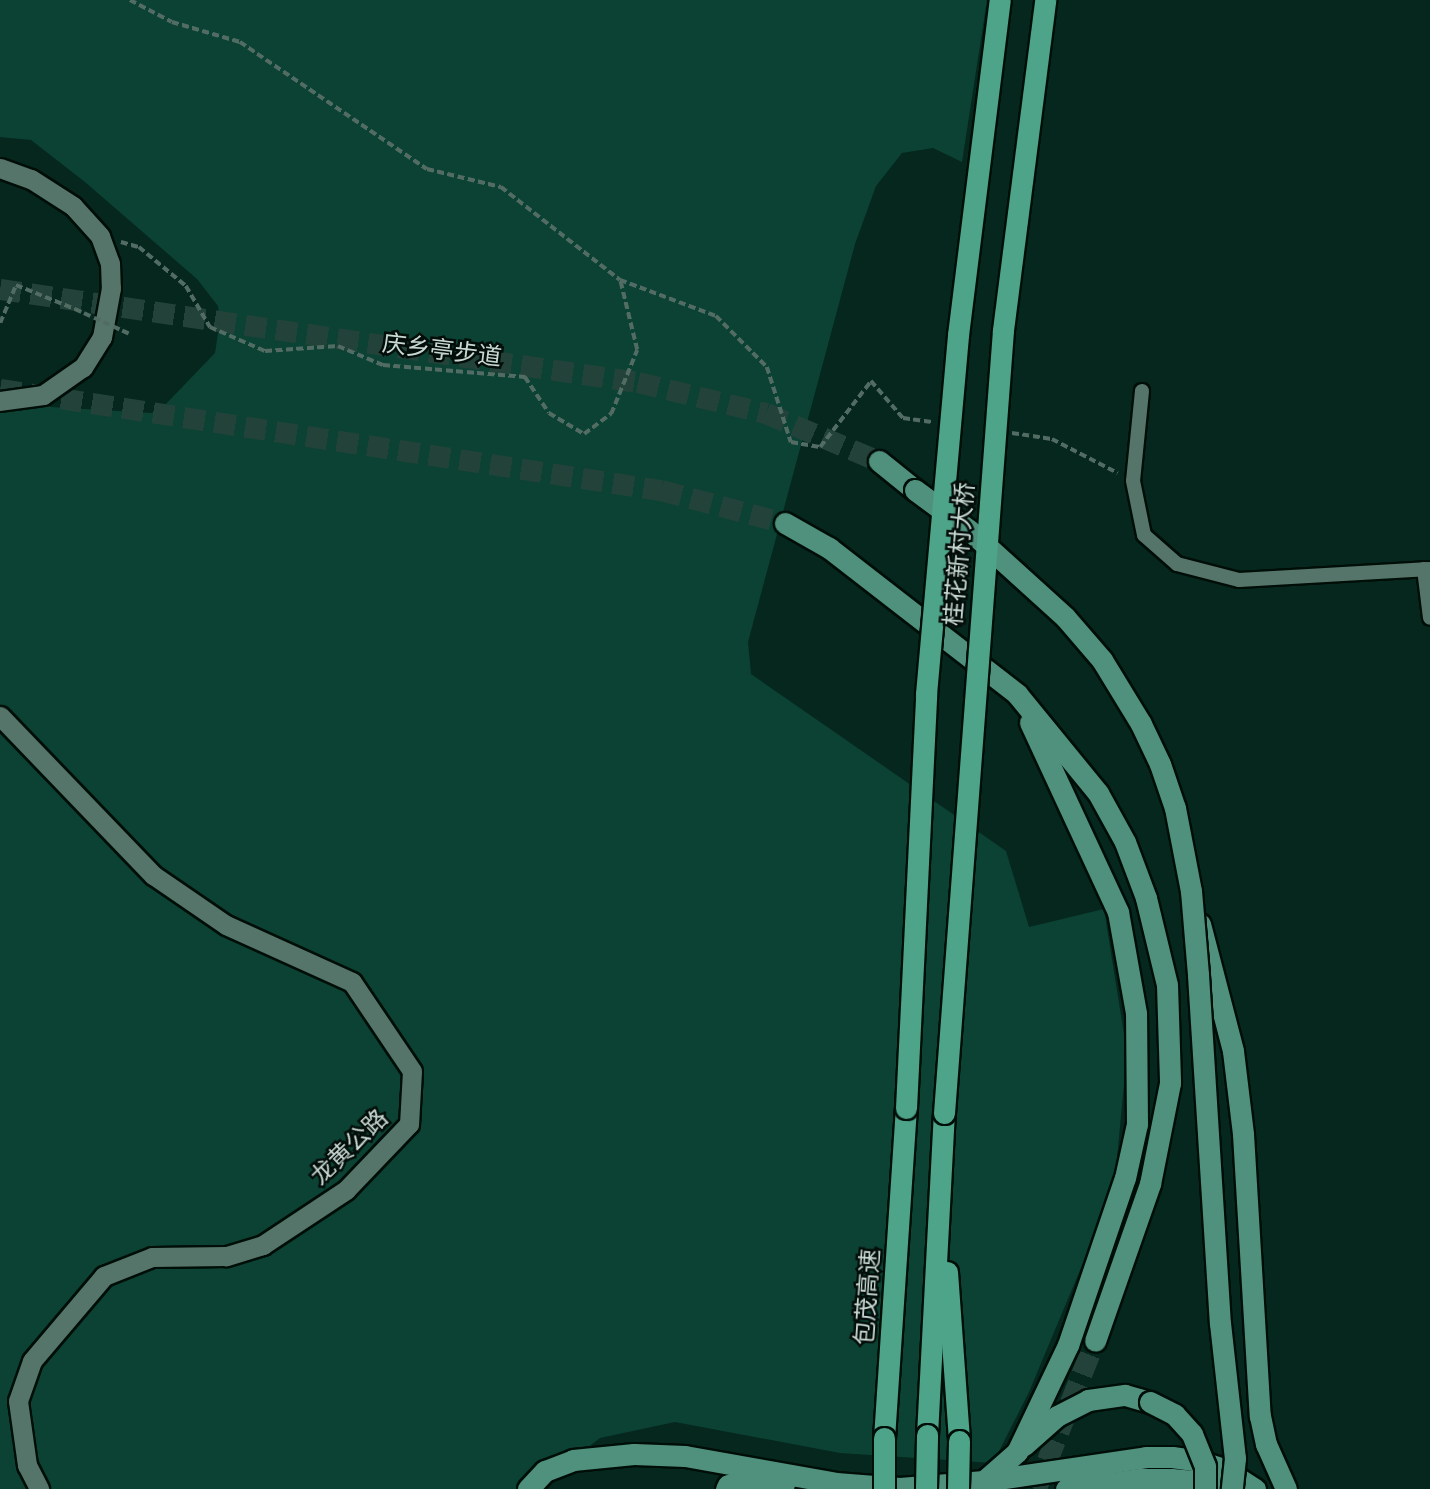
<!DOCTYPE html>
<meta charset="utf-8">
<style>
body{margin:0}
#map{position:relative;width:1430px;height:1489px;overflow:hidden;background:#06271e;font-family:Quicksand,"Noto Sans SC",sans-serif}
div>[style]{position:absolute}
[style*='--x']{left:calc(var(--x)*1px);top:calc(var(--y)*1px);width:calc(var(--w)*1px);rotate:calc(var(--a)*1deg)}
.green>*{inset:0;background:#0b4233}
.primary-tunnel>*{height:21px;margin-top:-10.5px;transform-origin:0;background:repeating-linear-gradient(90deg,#234239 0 21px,transparent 0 31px)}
.path>*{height:3.5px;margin-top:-1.75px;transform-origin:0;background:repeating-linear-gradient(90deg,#526c64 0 7px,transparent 0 10.5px)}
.roads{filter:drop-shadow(2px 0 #000e08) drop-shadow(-2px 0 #000e08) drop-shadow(0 2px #000e08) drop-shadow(0 -2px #000e08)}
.street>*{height:14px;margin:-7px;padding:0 7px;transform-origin:7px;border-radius:7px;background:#55756a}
.secondary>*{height:19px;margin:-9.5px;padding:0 9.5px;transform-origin:9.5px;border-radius:9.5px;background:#55756a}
.primary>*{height:21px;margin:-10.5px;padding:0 10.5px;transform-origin:10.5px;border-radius:10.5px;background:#50917d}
.highway>*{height:21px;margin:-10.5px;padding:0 10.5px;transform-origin:10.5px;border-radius:10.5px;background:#4da489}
.path-bridge>*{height:3.5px;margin-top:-1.75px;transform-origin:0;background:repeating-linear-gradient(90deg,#526c64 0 7px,transparent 0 10.5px)}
.bridges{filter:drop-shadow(2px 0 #000e08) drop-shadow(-2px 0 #000e08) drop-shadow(0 2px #000e08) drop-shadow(0 -2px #000e08)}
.primary-bridge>*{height:21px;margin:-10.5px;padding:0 10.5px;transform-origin:10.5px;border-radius:10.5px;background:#50917d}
.highway-bridge>*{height:21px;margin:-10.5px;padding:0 10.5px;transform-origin:10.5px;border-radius:10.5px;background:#4da489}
span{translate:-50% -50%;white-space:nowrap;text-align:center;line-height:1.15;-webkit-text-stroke:5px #030d09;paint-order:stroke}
.street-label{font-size:24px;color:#c8d9d3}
</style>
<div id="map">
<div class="green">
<div style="clip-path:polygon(0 0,987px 0,962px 162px,933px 148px,902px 153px,876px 186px,855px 244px,748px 642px,751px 674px,1006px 851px,1029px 927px,1104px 909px,1127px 1053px,1114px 1189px,1029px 1392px,993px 1463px,840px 1453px,675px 1422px,600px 1438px,540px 1484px,539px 1489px,0 1489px,0 404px,152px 413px,163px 407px,215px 353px,220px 320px,218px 306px,197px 279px,85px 182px,31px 140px,0 137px)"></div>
</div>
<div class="primary-tunnel">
<div style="--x:0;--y:289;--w:645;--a:8.29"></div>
<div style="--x:638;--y:382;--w:132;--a:13.6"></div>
<div style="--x:766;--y:413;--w:123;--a:23"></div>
<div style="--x:0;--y:389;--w:669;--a:8.69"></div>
<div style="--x:661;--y:490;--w:128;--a:14.9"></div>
<div style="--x:1036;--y:1489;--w:159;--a:-68.3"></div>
</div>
<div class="path">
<div style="--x:130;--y:0;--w:47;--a:27.6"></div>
<div style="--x:172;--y:22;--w:71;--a:16.4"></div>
<div style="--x:240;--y:42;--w:226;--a:34.2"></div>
<div style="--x:427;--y:169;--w:76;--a:13.7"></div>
<div style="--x:501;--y:187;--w:151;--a:38"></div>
<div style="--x:620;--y:280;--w:103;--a:20.6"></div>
<div style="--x:716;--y:316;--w:72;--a:45"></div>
<div style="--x:767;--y:367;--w:79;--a:72.3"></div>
<div style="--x:791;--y:442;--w:29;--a:10"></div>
<div style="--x:820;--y:447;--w:83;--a:-52.3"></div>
<div style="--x:871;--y:381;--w:49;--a:49.1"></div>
<div style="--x:903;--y:418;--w:29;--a:8"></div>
<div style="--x:121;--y:242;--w:19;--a:16"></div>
<div style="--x:139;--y:247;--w:61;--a:39.7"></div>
<div style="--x:186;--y:286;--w:48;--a:59.7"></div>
<div style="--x:210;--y:327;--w:60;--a:23.6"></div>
<div style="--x:265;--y:351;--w:73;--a:-3.9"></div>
<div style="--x:338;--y:346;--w:49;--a:22.9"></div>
<div style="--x:383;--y:365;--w:143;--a:4.8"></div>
<div style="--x:525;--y:377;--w:43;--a:56.3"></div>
<div style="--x:549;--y:413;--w:41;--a:31"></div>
<div style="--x:584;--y:434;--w:34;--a:-37"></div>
<div style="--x:611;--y:414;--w:69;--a:-67.9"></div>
<div style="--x:637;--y:350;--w:72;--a:-103.7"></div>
<div style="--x:0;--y:323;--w:41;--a:-67.2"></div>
<div style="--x:16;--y:285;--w:64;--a:22.1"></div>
<div style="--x:1012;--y:433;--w:40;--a:8.5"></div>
<div style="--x:1052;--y:439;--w:74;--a:27.3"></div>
</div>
<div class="roads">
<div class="street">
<div style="--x:1142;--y:391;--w:90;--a:95.7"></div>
<div style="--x:1133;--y:481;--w:55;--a:78.5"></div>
<div style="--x:1144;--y:535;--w:44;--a:41.3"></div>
<div style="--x:1177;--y:564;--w:64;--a:14.5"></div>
<div style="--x:1239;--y:580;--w:191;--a:-3.3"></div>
<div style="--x:1424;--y:569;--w:49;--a:83"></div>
</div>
<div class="secondary">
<div style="--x:0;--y:168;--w:33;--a:20"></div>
<div style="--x:31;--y:179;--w:50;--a:32.7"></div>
<div style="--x:73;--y:206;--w:40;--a:48"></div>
<div style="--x:100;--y:236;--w:29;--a:70"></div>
<div style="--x:110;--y:263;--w:25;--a:88"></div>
<div style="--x:111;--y:288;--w:50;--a:100.4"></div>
<div style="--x:102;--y:337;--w:36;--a:122"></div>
<div style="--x:83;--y:367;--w:49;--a:145"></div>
<div style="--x:43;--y:395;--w:43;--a:172.1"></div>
<div style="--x:0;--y:716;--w:221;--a:46.1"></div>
<div style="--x:153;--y:875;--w:88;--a:34.4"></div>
<div style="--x:226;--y:925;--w:138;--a:24.3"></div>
<div style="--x:352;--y:982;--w:107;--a:56"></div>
<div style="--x:412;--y:1071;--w:53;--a:93.2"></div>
<div style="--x:409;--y:1124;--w:91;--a:133.7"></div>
<div style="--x:346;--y:1190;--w:100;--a:146.5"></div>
<div style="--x:263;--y:1245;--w:39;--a:163"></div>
<div style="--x:226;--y:1256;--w:74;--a:179.2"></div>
<div style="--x:152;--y:1257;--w:52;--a:158.4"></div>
<div style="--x:104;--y:1276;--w:111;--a:130.3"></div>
<div style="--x:32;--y:1361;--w:42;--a:109.3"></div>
<div style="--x:18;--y:1401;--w:65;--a:82"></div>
<div style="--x:27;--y:1465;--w:27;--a:63"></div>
</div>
<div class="primary">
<div style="--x:879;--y:461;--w:46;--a:38.9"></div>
<div style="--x:785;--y:523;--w:51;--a:29.6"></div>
<div style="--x:829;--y:548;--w:238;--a:37.8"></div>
<div style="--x:1017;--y:694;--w:128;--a:50.7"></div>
<div style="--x:1098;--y:793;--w:56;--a:61.1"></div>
<div style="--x:1125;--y:842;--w:60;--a:69.4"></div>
<div style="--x:1146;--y:898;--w:89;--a:76.4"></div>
<div style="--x:1167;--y:985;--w:98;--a:88.2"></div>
<div style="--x:1170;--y:1083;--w:103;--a:101.2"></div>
<div style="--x:1150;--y:1184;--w:166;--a:109.3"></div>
<div style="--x:1200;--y:924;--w:131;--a:75.4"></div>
<div style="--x:1233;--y:1051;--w:84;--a:83.1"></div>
<div style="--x:1243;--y:1134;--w:283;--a:86.6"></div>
<div style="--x:1260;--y:1416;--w:29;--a:78"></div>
<div style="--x:1266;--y:1444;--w:49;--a:66"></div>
<div style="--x:1024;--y:1445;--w:44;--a:-41.3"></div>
<div style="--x:1057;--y:1416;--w:35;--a:-27"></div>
<div style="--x:1088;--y:1400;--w:37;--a:-8"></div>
<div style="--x:1125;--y:1395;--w:26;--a:16"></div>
<div style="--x:984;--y:1481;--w:44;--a:-41.3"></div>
<div style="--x:1017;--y:1452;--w:119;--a:-64.5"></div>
<div style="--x:1068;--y:1345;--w:176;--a:-71.2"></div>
<div style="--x:1125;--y:1178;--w:55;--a:-77.5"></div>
<div style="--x:1137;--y:1124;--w:111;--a:-90.5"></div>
<div style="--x:1136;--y:1013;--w:103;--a:-100.1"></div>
<div style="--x:1118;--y:912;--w:209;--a:-114.9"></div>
<div style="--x:528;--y:1489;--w:25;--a:-47"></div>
<div style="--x:545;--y:1471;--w:30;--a:-21"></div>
<div style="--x:573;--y:1460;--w:61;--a:-5.6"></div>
<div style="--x:634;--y:1454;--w:51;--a:2.2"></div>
<div style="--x:685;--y:1456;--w:153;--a:10.1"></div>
<div style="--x:836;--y:1483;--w:64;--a:4.5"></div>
<div style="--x:900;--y:1488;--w:84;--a:-4.8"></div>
<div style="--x:984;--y:1481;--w:164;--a:-8.4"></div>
<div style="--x:1146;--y:1457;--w:26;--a:0"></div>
<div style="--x:1172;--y:1457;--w:27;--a:8"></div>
<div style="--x:1199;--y:1461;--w:26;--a:18"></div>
<div style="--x:1224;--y:1469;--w:37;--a:33"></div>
<div style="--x:726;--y:1489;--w:4;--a:-63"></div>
<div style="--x:728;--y:1485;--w:16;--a:-11"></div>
<div style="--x:744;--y:1482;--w:40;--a:4.3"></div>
<div style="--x:1066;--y:1489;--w:75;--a:-7.7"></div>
<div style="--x:1140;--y:1479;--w:31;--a:0"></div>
<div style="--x:1171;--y:1479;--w:25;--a:5"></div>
<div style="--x:1196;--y:1481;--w:27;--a:17"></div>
</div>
<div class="highway">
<div style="--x:947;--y:1272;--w:169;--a:85.9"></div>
<div style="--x:927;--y:1435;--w:322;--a:-87"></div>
<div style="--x:884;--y:1438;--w:331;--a:-86.2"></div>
</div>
</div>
<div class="path-bridge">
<div style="--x:75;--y:309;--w:63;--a:24.5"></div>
</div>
<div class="bridges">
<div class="primary-bridge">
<div style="--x:915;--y:490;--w:67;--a:36.5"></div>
<div style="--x:969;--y:530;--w:130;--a:42.2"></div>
<div style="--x:1065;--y:617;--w:57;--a:49.3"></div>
<div style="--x:1102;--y:660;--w:75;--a:58.6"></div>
<div style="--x:1141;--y:724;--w:44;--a:64.6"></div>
<div style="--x:1160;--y:764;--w:46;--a:71.2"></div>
<div style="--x:1175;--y:808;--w:85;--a:79.1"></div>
<div style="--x:1191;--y:891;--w:84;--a:85.2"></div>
<div style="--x:1198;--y:975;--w:349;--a:86.4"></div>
<div style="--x:1220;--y:1323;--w:136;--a:83.7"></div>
<div style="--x:1235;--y:1458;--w:31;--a:96"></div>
<div style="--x:1150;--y:1402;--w:28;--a:27"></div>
<div style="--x:1175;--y:1415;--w:25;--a:48"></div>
<div style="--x:1192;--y:1434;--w:35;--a:68"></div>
<div style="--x:1205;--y:1466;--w:23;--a:90"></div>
</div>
<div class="highway-bridge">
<div style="--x:906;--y:1108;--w:414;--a:-87.2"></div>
<div style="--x:926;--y:694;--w:360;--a:-84.9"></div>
<div style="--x:958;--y:335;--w:338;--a:-82.9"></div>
<div style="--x:944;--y:1113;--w:785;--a:-85.69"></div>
<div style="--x:1003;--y:330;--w:333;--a:-82.7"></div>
<div style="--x:884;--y:1489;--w:51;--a:-90"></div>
<div style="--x:926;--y:1489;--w:54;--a:-88.9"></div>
<div style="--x:958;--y:1489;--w:48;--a:-88.8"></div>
</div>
</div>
<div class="street-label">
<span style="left:442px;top:350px;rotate:7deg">庆乡亭步道</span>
<span style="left:959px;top:554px;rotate:-85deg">桂花新村大桥</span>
<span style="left:349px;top:1147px;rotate:-44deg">龙黄公路</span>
<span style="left:867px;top:1297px;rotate:-86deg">包茂高速</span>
</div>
</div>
